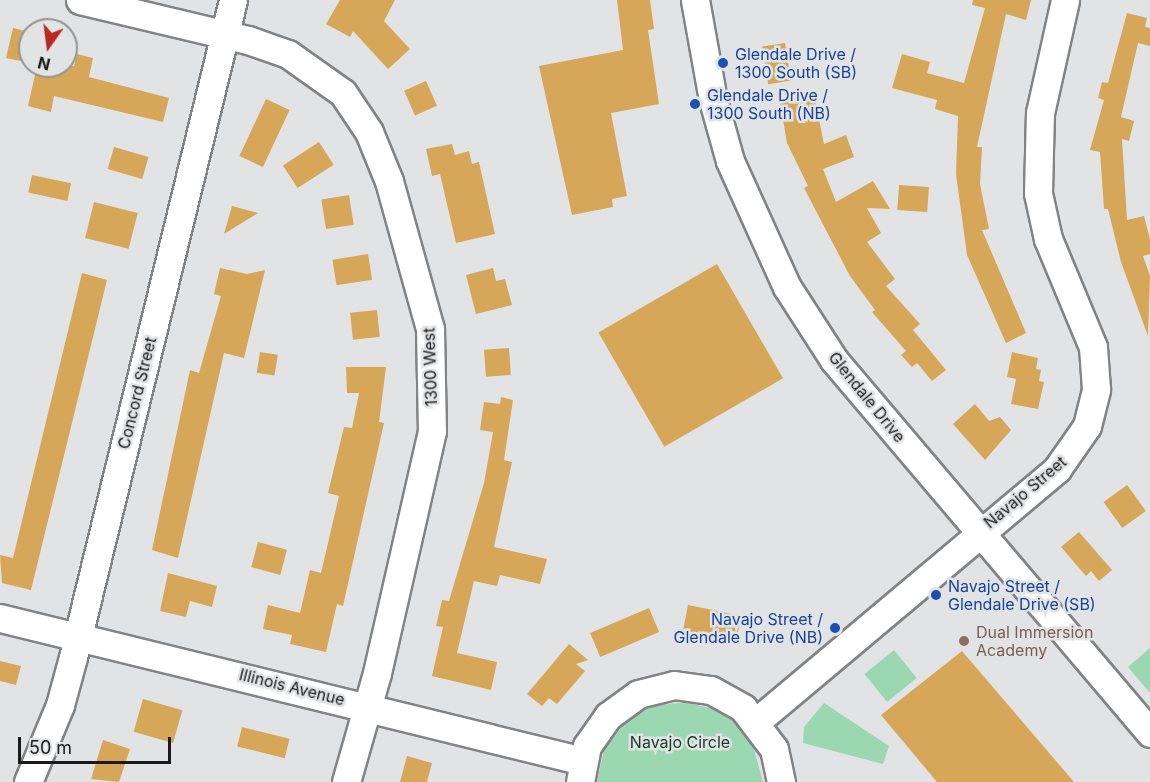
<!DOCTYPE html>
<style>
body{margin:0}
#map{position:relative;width:1150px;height:782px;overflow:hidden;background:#e2e3e5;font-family:Inter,sans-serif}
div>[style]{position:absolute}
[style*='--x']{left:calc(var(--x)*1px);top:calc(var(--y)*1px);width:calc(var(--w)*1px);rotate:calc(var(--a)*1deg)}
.green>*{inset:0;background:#9bd7b0;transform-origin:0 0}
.building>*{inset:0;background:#d6a759;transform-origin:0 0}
.roads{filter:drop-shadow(2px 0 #828385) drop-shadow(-2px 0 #828385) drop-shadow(0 2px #828385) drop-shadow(0 -2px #828385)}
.minor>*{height:27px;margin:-13.5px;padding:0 13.5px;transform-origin:13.5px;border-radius:13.5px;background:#fff}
.dots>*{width:16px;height:16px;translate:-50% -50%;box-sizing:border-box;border:3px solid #e2e3e5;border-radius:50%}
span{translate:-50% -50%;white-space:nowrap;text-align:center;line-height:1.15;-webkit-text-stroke:5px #e2e3e5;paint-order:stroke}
.transit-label{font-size:16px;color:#164399}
.left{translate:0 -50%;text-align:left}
.right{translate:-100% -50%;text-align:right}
.street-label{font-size:16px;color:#1a1a1b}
.education-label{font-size:16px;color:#785e54}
.park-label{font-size:16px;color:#163a25}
.north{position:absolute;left:18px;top:18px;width:60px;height:60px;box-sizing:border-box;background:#e2e3e5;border:2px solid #929394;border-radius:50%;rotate:194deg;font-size:16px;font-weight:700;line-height:24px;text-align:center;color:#1a1a1b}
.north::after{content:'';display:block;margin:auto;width:21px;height:27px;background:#b82920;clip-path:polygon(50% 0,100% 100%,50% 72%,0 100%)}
.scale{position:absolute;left:18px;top:737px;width:153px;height:27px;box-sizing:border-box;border:3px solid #1a1a1b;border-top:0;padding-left:8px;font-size:18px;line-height:21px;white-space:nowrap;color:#1a1a1b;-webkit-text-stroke:4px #e2e3e5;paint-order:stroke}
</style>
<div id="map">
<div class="green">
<div style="clip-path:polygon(1150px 648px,1150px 693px,1128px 667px)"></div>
<div style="left:894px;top:650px;width:36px;height:38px;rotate:51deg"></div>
<div style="clip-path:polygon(685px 702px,714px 709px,736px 723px,753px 746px,763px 782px,597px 782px,604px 750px,628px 719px,653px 706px)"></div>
<div style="clip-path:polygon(824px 703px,889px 746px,883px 764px,803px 743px,804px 727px)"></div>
</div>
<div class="building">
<div style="clip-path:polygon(340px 0,395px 0,384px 21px,410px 49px,388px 69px,353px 31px,350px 37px,326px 24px)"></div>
<div style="clip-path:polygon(617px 0,650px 0,654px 29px,648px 30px,659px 104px,611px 113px,627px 196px,612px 199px,613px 207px,572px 215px,539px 66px,623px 50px)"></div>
<div style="clip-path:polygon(973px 0,1031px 0,1026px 20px,1006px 14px,977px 147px,982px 147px,980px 184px,989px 229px,982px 230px,1026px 333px,1006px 343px,967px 255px,956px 174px,958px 116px,935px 109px,937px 100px,892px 88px,902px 54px,930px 62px,927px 73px,964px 83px,985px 8px,972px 5px)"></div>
<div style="clip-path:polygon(1127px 13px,1147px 18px,1145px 27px,1150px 28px,1150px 46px,1138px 43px,1121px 117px,1134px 121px,1129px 141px,1122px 139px,1127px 220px,1144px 216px,1150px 239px,1150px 254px,1143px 256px,1150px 276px,1148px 336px,1121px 262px,1108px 209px,1104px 209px,1100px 152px,1090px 150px,1104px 100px,1098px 98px,1102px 82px,1108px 83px)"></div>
<div style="clip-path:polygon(13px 28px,30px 32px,30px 63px,6px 58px)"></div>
<div style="left:785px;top:43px;width:38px;height:23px;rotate:81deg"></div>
<div style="clip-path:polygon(77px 54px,93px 58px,89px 77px,169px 98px,163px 122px,54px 96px,51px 112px,28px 106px,37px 66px,74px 66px)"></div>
<div style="left:426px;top:81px;width:27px;height:24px;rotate:66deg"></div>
<div style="clip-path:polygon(814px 95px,824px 144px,846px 135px,854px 157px,823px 169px,836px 202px,873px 181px,890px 209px,867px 208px,881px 233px,867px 242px,895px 279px,886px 286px,920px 324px,913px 330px,946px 370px,932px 381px,917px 363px,912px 367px,901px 355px,906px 351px,872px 312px,875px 310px,850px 276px,804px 188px,808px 186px,787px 143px,780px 102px)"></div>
<div style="left:266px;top:99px;width:26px;height:63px;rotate:25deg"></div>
<div style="left:319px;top:142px;width:27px;height:43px;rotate:57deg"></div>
<div style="clip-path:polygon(452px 144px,455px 155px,469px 151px,472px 164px,479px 162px,495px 234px,456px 243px,440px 174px,432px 176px,426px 149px)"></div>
<div style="left:114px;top:147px;width:36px;height:23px;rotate:16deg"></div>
<div style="left:32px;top:175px;width:40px;height:18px;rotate:12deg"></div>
<div style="left:899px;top:185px;width:30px;height:25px;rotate:4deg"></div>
<div style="left:349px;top:195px;width:30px;height:28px;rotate:81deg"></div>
<div style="left:94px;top:202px;width:45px;height:37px;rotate:14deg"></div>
<div style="clip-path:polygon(232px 206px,258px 213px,224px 234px)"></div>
<div style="left:368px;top:254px;width:26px;height:36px;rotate:81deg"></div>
<div style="left:717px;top:264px;width:132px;height:137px;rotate:60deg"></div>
<div style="clip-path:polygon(220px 268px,247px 274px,265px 270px,244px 358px,224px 353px,178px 558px,152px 550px,190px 370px,199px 373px,221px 296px,214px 294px)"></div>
<div style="clip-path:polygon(493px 268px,496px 281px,505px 279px,512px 305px,476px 314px,466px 275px)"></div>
<div style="clip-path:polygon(82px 273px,107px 280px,31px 590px,2px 583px,0 555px,13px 558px)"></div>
<div style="left:377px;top:310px;width:27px;height:27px;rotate:84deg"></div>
<div style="left:509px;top:348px;width:27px;height:25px;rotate:86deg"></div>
<div style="left:260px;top:352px;width:18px;height:21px;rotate:9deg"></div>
<div style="clip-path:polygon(1012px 352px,1038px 358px,1036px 369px,1041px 370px,1039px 381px,1044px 382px,1038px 409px,1011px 404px,1016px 379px,1007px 377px)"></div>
<div style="clip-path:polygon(346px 367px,386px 367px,379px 422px,384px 423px,343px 606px,337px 604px,326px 652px,290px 644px,292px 635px,263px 629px,268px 605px,300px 613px,310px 570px,321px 573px,339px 496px,328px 493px,344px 427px,352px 428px,359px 393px,347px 393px)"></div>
<div style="clip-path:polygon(501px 397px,513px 400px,504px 460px,512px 462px,494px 547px,547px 559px,540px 584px,500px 575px,497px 586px,474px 581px,457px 653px,497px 662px,491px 690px,432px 676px,443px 627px,436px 626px,442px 600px,449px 601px,484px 483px,493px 432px,480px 430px,484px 402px,500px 404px)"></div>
<div style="clip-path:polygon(975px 404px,989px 421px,1000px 417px,1011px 430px,985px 460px,953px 424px)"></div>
<div style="left:1127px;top:485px;width:32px;height:29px;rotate:54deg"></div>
<div style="clip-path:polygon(1079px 532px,1112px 570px,1099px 581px,1091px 571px,1086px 576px,1061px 547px)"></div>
<div style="left:258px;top:542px;width:30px;height:26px;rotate:15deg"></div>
<div style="clip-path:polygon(168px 573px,217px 586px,212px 607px,190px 601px,186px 617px,160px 611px)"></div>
<div style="clip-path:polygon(688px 605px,742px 616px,738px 632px,727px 630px,725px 643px,682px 636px)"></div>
<div style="left:649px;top:608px;width:26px;height:64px;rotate:67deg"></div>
<div style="clip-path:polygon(569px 644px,588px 660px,576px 664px,585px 671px,557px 704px,549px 698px,542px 706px,527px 694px)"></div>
<div style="clip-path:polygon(962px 651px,1074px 782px,937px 782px,881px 715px)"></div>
<div style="clip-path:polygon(0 661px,21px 666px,16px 685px,0 681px)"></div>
<div style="left:143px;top:699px;width:41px;height:34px;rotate:16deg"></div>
<div style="left:242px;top:727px;width:49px;height:20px;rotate:14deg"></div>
<div style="clip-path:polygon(103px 740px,130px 749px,119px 782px,91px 779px)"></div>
<div style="clip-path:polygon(407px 756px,432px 763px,427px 782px,400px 782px)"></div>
</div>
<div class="roads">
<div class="minor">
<div style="--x:80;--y:0;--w:173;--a:13.4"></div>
<div style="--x:248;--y:40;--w:42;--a:19.3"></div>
<div style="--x:288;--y:54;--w:67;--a:35.3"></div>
<div style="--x:343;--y:93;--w:47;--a:56.3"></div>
<div style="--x:369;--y:132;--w:53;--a:67.8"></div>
<div style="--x:389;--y:181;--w:154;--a:74.5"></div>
<div style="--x:430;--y:329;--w:102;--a:88.9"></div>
<div style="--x:432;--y:431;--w:248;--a:102.8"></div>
<div style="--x:377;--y:673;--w:113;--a:105.9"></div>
<div style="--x:695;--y:0;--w:102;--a:79.8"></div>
<div style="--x:713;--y:100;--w:63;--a:74.4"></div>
<div style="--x:730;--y:161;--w:138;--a:65.7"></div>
<div style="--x:787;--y:287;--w:87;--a:57.2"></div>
<div style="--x:834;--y:360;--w:489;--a:49.7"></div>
<div style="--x:0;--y:618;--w:600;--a:13.78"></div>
<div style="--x:757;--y:721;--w:392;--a:-40"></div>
<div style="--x:1057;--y:469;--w:52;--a:-55.1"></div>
<div style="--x:1087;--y:426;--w:38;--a:-76"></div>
<div style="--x:1096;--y:389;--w:42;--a:-94.1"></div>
<div style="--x:1093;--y:347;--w:117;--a:-112.6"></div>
<div style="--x:1048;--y:239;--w:47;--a:-102.3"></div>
<div style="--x:1038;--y:193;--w:80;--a:-88.6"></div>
<div style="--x:1040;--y:113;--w:116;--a:-77.5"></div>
<div style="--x:28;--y:782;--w:83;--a:-67.4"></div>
<div style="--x:60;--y:705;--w:50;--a:-74.8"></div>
<div style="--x:73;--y:657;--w:676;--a:-76.31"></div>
<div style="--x:580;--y:782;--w:37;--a:-79"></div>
<div style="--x:587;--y:746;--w:37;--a:-55"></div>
<div style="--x:608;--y:716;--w:37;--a:-36"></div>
<div style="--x:638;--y:694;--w:37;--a:-14"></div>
<div style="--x:674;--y:685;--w:37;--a:8"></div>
<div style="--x:711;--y:690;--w:37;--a:29"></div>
<div style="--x:743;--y:708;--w:51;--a:52.9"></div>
<div style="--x:774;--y:749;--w:34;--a:78"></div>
</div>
</div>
<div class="dots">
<div style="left:723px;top:63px;background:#1a4fb4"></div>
<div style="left:695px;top:104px;background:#1a4fb4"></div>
<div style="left:936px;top:595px;background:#1a4fb4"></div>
<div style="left:835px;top:628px;background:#1a4fb4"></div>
<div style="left:964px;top:641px;background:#8d6e63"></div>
</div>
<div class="transit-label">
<span class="left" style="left:735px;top:63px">Glendale Drive /<br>1300 South (SB)</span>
<span class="left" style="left:707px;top:104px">Glendale Drive /<br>1300 South (NB)</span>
<span class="left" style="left:948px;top:595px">Navajo Street /<br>Glendale Drive (SB)</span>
<span class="right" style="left:823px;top:628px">Navajo Street /<br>Glendale Drive (NB)</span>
</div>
<div class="street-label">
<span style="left:430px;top:367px;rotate:-92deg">1300 West</span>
<span style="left:137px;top:393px;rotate:-76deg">Concord Street</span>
<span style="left:867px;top:397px;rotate:51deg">Glendale Drive</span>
<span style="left:1025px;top:492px;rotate:-40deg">Navajo Street</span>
<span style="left:292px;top:687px;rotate:14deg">Illinois Avenue</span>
</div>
<div class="education-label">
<span class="left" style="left:976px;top:641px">Dual Immersion<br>Academy</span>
</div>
<div class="park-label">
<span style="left:680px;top:742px">Navajo Circle</span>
</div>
<div class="north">N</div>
<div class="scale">50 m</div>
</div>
